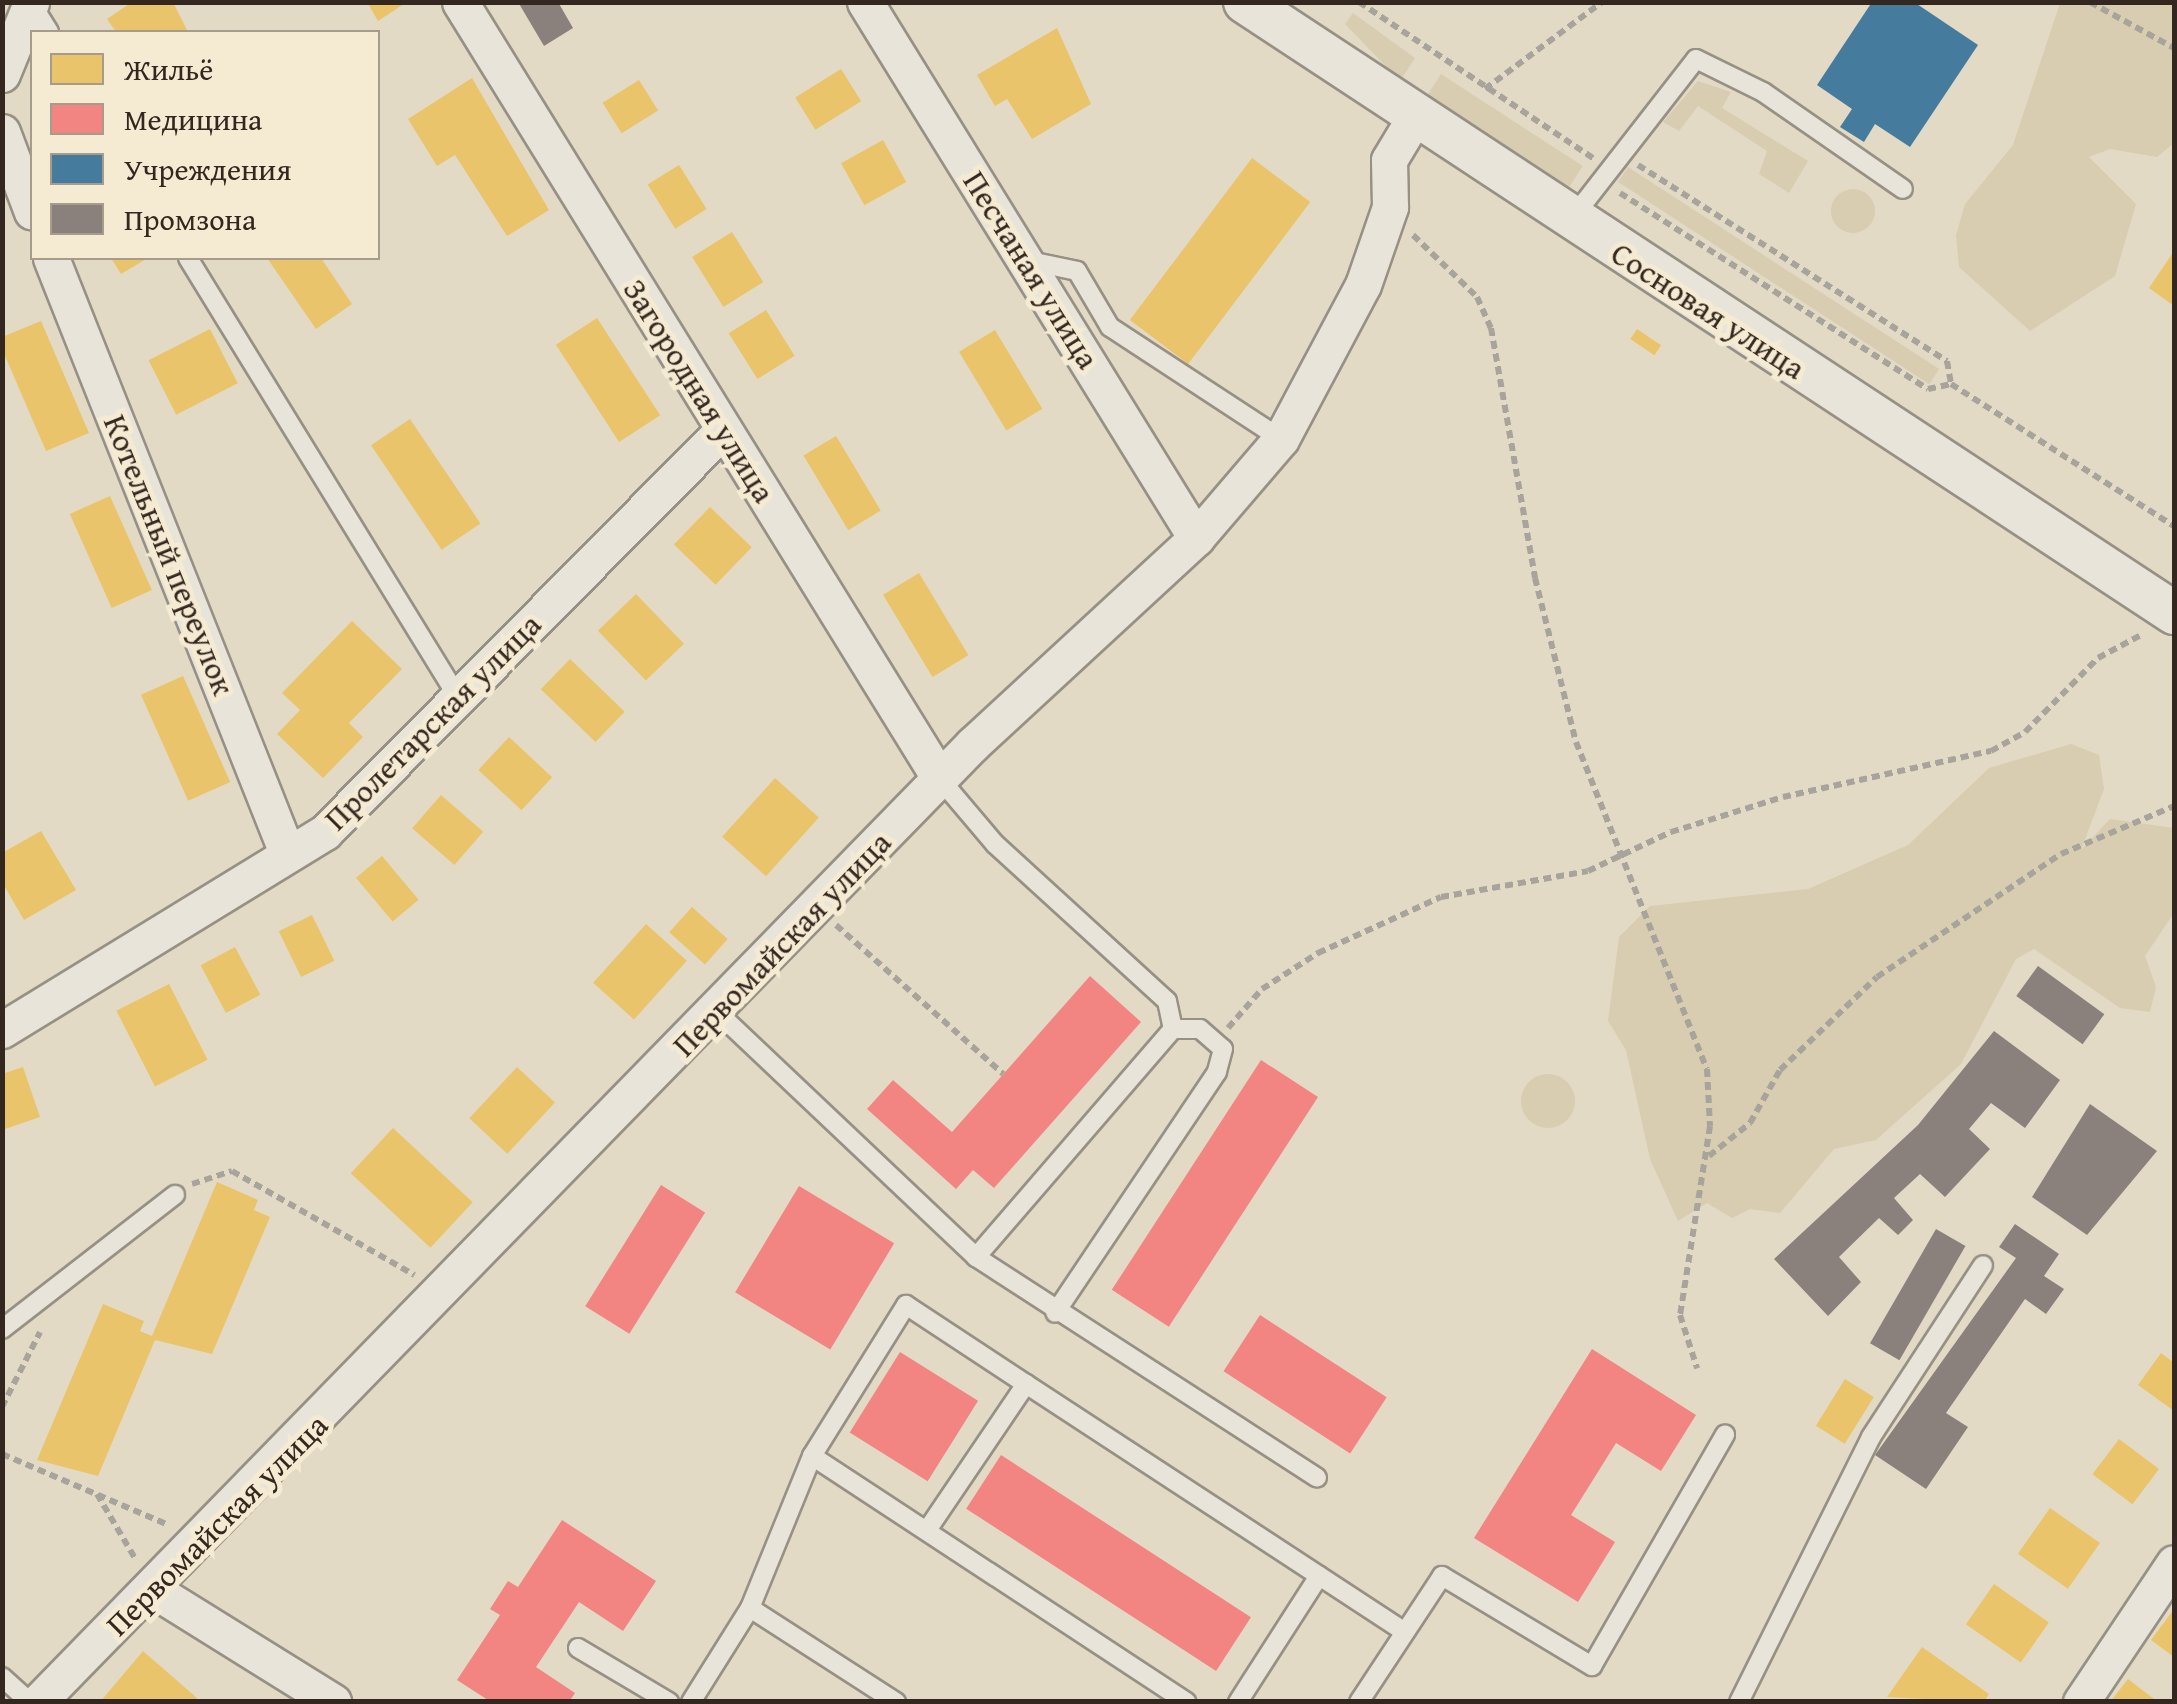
<!DOCTYPE html>
<meta charset="utf-8">
<style>
body{margin:0}
#map{position:relative;width:2177px;height:1704px;overflow:hidden;background:#e3dac6;font-family:"Gentium Book Plus",serif}
div>[style]{position:absolute}
[style*='--x']{left:calc(var(--x)*1px);top:calc(var(--y)*1px);width:calc(var(--w)*1px);rotate:calc(var(--a)*1deg)}
.green>*{inset:0;background:#d8ccb1;transform-origin:0 0}
.round{border-radius:50%}
.homes>*{inset:0;background:#e9c46a;transform-origin:0 0}
.health>*{inset:0;background:#f28482;transform-origin:0 0}
.public>*{inset:0;background:#457b9d}
.industry>*{inset:0;background:#8a817c;transform-origin:0 0}
.path>*{height:6px;margin-top:-3px;transform-origin:0;background:repeating-linear-gradient(90deg,#a8a49c 0 8px,transparent 0 13px)}
.roads{filter:drop-shadow(2px 0 #979085) drop-shadow(-2px 0 #979085) drop-shadow(0 2px #979085) drop-shadow(0 -2px #979085)}
.service>*{height:18px;margin:-9px;padding:0 9px;transform-origin:9px;border-radius:9px;background:#e9e4da}
.minor>*{height:35px;margin:-17.5px;padding:0 17.5px;transform-origin:17.5px;border-radius:17.5px;background:#e9e4da}
.tertiary>*{height:42px;margin:-21px;padding:0 21px;transform-origin:21px;border-radius:21px;background:#e9e4da}
span{translate:-50% -50%;white-space:nowrap;text-align:center;line-height:1.15;-webkit-text-stroke:10px #f5ead2;paint-order:stroke}
.street-label{font-size:32px;color:#332720}
.frame{position:absolute;inset:0;border:5px solid #332720;pointer-events:none}
.legend{position:absolute;left:30px;top:30px;width:350px;height:230px;box-sizing:border-box;background:#f5ead2;border:2px solid #a79c8b;margin:0;padding:12px 18px;list-style:none;font-size:30px;color:#332720}
.legend li{display:flex;align-items:center;gap:20px;height:50px}
.legend b{width:50px;border:2px solid #a79c8b}
</style>
<div id="map">
<div class="green">
<div style="clip-path:polygon(2060px 3px,2174px 3px,2174px 143px,2157px 157px,2110px 149px,2089px 157px,2136px 204px,2115px 276px,2030px 331px,1959px 267px,1956px 235px,1965px 204px,2013px 145px)"></div>
<div style="clip-path:polygon(1353px 13px,1415px 58px,1400px 81px,1345px 24px)"></div>
<div style="left:1441px;top:74px;width:169px;height:30px;rotate:33deg"></div>
<div style="clip-path:polygon(1698px 81px,1731px 92px,1722px 108px,1808px 161px,1789px 193px,1759px 174px,1767px 151px,1698px 106px,1679px 131px,1663px 122px)"></div>
<div style="left:1628px;top:167px;width:371px;height:18px;rotate:33deg"></div>
<div class="round" style="left:1831px;top:189px;width:44px;height:44px"></div>
<div style="clip-path:polygon(2071px 744px,2099px 755px,2104px 789px,2081px 850px,2110px 819px,2174px 828px,2174px 913px,2145px 956px,2156px 987px,2150px 1012px,2120px 1008px,2034px 949px,2016px 959px,1961px 1064px,1876px 1140px,1834px 1149px,1780px 1213px,1750px 1209px,1732px 1218px,1707px 1203px,1678px 1221px,1650px 1159px,1626px 1050px,1608px 1021px,1619px 937px,1650px 906px,1808px 889px,1908px 845px,1989px 768px)"></div>
<div class="round" style="left:1521px;top:1074px;width:54px;height:54px"></div>
</div>
<div class="homes">
<div style="clip-path:polygon(132px 2px,173px 2px,188px 32px,116px 32px,107px 19px)"></div>
<div style="clip-path:polygon(367px 2px,407px 2px,378px 21px)"></div>
<div style="clip-path:polygon(1057px 28px,1091px 104px,1032px 139px,1007px 99px,995px 106px,977px 75px)"></div>
<div style="left:841px;top:69px;width:38px;height:54px;rotate:58deg"></div>
<div style="clip-path:polygon(472px 78px,549px 210px,507px 236px,455px 155px,437px 166px,408px 119px)"></div>
<div style="left:639px;top:80px;width:36px;height:43px;rotate:58deg"></div>
<div style="left:883px;top:140px;width:48px;height:48px;rotate:61deg"></div>
<div style="left:1252px;top:158px;width:73px;height:203px;rotate:37deg"></div>
<div style="left:679px;top:165px;width:52px;height:37px;rotate:58deg"></div>
<div style="left:732px;top:232px;width:59px;height:47px;rotate:58deg"></div>
<div style="clip-path:polygon(2174px 251px,2174px 306px,2149px 288px)"></div>
<div style="clip-path:polygon(111px 258px,148px 258px,121px 274px)"></div>
<div style="clip-path:polygon(267px 258px,321px 258px,352px 304px,316px 329px)"></div>
<div style="left:766px;top:310px;width:54px;height:44px;rotate:58deg"></div>
<div style="left:597px;top:318px;width:116px;height:49px;rotate:57deg"></div>
<div style="clip-path:polygon(41px 321px,89px 433px,46px 451px,2px 349px,2px 337px)"></div>
<div style="left:210px;top:329px;width:61px;height:69px;rotate:63deg"></div>
<div style="left:1637px;top:329px;width:29px;height:12px;rotate:34deg"></div>
<div style="left:995px;top:330px;width:92px;height:42px;rotate:59deg"></div>
<div style="left:410px;top:419px;width:126px;height:47px;rotate:56deg"></div>
<div style="left:836px;top:436px;width:87px;height:38px;rotate:59deg"></div>
<div style="left:110px;top:496px;width:103px;height:44px;rotate:66deg"></div>
<div style="left:710px;top:507px;width:58px;height:52px;rotate:44deg"></div>
<div style="left:919px;top:573px;width:96px;height:42px;rotate:59deg"></div>
<div style="left:636px;top:594px;width:69px;height:53px;rotate:46deg"></div>
<div style="clip-path:polygon(352px 621px,402px 669px,349px 723px,363px 737px,323px 778px,277px 734px,300px 710px,282px 693px)"></div>
<div style="left:570px;top:659px;width:76px;height:42px;rotate:44deg"></div>
<div style="left:183px;top:676px;width:116px;height:46px;rotate:66deg"></div>
<div style="left:509px;top:737px;width:59px;height:45px;rotate:43deg"></div>
<div style="left:775px;top:778px;width:59px;height:79px;rotate:42deg"></div>
<div style="left:441px;top:795px;width:56px;height:44px;rotate:41deg"></div>
<div style="clip-path:polygon(41px 831px,76px 890px,24px 920px,2px 882px,2px 853px)"></div>
<div style="left:382px;top:856px;width:57px;height:34px;rotate:50deg"></div>
<div style="left:692px;top:907px;width:48px;height:34px;rotate:42deg"></div>
<div style="left:312px;top:915px;width:51px;height:37px;rotate:64deg"></div>
<div style="left:646px;top:924px;width:55px;height:79px;rotate:42deg"></div>
<div style="left:235px;top:947px;width:54px;height:39px;rotate:62deg"></div>
<div style="left:169px;top:984px;width:85px;height:59px;rotate:63deg"></div>
<div style="clip-path:polygon(23px 1067px,40px 1117px,2px 1130px,2px 1074px)"></div>
<div style="left:517px;top:1067px;width:52px;height:70px;rotate:43deg"></div>
<div style="left:393px;top:1128px;width:109px;height:62px;rotate:43deg"></div>
<div style="clip-path:polygon(217px 1182px,258px 1200px,254px 1210px,270px 1217px,212px 1354px,155px 1340px,98px 1476px,37px 1460px,103px 1304px,144px 1321px,140px 1331px,152px 1336px)"></div>
<div style="clip-path:polygon(2161px 1353px,2174px 1363px,2174px 1411px,2138px 1385px)"></div>
<div style="left:1845px;top:1379px;width:34px;height:55px;rotate:32deg"></div>
<div style="left:2119px;top:1439px;width:50px;height:44px;rotate:37deg"></div>
<div style="left:2050px;top:1508px;width:61px;height:56px;rotate:35deg"></div>
<div style="left:1994px;top:1584px;width:67px;height:49px;rotate:35deg"></div>
<div style="clip-path:polygon(2174px 1609px,2174px 1657px,2151px 1640px)"></div>
<div style="clip-path:polygon(1922px 1647px,1989px 1694px,1984px 1702px,1887px 1697px)"></div>
<div style="clip-path:polygon(143px 1651px,197px 1698px,194px 1702px,100px 1702px)"></div>
<div style="clip-path:polygon(2128px 1679px,2158px 1702px,2110px 1702px)"></div>
</div>
<div class="health">
<div style="clip-path:polygon(1090px 976px,1141px 1022px,994px 1188px,973px 1170px,956px 1189px,867px 1109px,893px 1080px,952px 1132px)"></div>
<div style="left:1261px;top:1060px;width:68px;height:274px;rotate:33deg"></div>
<div style="left:661px;top:1185px;width:52px;height:143px;rotate:32deg"></div>
<div style="left:799px;top:1186px;width:111px;height:124px;rotate:31deg"></div>
<div style="left:1260px;top:1315px;width:151px;height:67px;rotate:33deg"></div>
<div style="clip-path:polygon(1592px 1349px,1696px 1415px,1661px 1471px,1616px 1443px,1571px 1515px,1615px 1542px,1578px 1602px,1474px 1538px)"></div>
<div style="left:900px;top:1352px;width:92px;height:95px;rotate:32deg"></div>
<div style="left:1001px;top:1455px;width:298px;height:64px;rotate:33deg"></div>
<div style="clip-path:polygon(562px 1520px,656px 1581px,623px 1631px,579px 1602px,536px 1667px,575px 1693px,569px 1702px,491px 1702px,457px 1680px,500px 1615px,490px 1609px,508px 1581px,518px 1587px)"></div>
</div>
<div class="public">
<div style="clip-path:polygon(1872px 2px,1914px 2px,1978px 45px,1910px 147px,1875px 124px,1864px 142px,1840px 127px,1852px 109px,1817px 85px)"></div>
</div>
<div class="industry">
<div style="clip-path:polygon(518px 2px,558px 2px,573px 28px,544px 46px)"></div>
<div style="left:2038px;top:966px;width:82px;height:37px;rotate:36deg"></div>
<div style="clip-path:polygon(1994px 1031px,2060px 1080px,2025px 1128px,1991px 1103px,1969px 1129px,1990px 1149px,1945px 1197px,1920px 1174px,1894px 1198px,1913px 1220px,1898px 1235px,1879px 1218px,1839px 1257px,1861px 1282px,1828px 1316px,1774px 1259px,1918px 1125px)"></div>
<div style="clip-path:polygon(2090px 1104px,2157px 1151px,2087px 1235px,2032px 1197px)"></div>
<div style="clip-path:polygon(2015px 1224px,2059px 1254px,2044px 1276px,2064px 1289px,2046px 1314px,2025px 1299px,1946px 1413px,1968px 1427px,1926px 1489px,1875px 1455px,2016px 1258px,1999px 1247px)"></div>
<div style="left:1936px;top:1229px;width:34px;height:132px;rotate:30deg"></div>
</div>
<div class="path">
<div style="--x:1359;--y:2;--w:283;--a:33.7"></div>
<div style="--x:2090;--y:2;--w:96;--a:28.7"></div>
<div style="--x:1485;--y:89;--w:146;--a:-36.6"></div>
<div style="--x:1638;--y:165;--w:366;--a:32.4"></div>
<div style="--x:1947;--y:361;--w:23;--a:80"></div>
<div style="--x:1620;--y:193;--w:365;--a:32.5"></div>
<div style="--x:1928;--y:389;--w:24;--a:-12"></div>
<div style="--x:1951;--y:384;--w:264;--a:32.5"></div>
<div style="--x:1413;--y:235;--w:89;--a:44.1"></div>
<div style="--x:1477;--y:297;--w:34;--a:66"></div>
<div style="--x:1491;--y:328;--w:254;--a:80"></div>
<div style="--x:1535;--y:578;--w:169;--a:76"></div>
<div style="--x:1576;--y:742;--w:352;--a:68.2"></div>
<div style="--x:1707;--y:1069;--w:57;--a:87"></div>
<div style="--x:1710;--y:1126;--w:191;--a:99"></div>
<div style="--x:1680;--y:1315;--w:56;--a:72.2"></div>
<div style="--x:836;--y:925;--w:224;--a:41.7"></div>
<div style="--x:1228;--y:1028;--w:52;--a:-48.9"></div>
<div style="--x:1262;--y:989;--w:67;--a:-32.7"></div>
<div style="--x:1318;--y:953;--w:135;--a:-24.5"></div>
<div style="--x:1441;--y:897;--w:149;--a:-10"></div>
<div style="--x:1588;--y:871;--w:92;--a:-25.2"></div>
<div style="--x:1671;--y:832;--w:117;--a:-17.4"></div>
<div style="--x:1783;--y:797;--w:213;--a:-12.5"></div>
<div style="--x:1991;--y:751;--w:39;--a:-29"></div>
<div style="--x:2025;--y:732;--w:104;--a:-45.4"></div>
<div style="--x:2098;--y:658;--w:49;--a:-28.1"></div>
<div style="--x:1709;--y:1156;--w:53;--a:-38.8"></div>
<div style="--x:1750;--y:1123;--w:61;--a:-60.5"></div>
<div style="--x:1780;--y:1070;--w:134;--a:-43.8"></div>
<div style="--x:1877;--y:977;--w:221;--a:-33.8"></div>
<div style="--x:2061;--y:854;--w:123;--a:-23"></div>
<div style="--x:192;--y:1184;--w:42;--a:-18"></div>
<div style="--x:232;--y:1171;--w:210;--a:29.7"></div>
<div style="--x:2;--y:1407;--w:84;--a:-63.1"></div>
<div style="--x:2;--y:1454;--w:178;--a:23.1"></div>
<div style="--x:97;--y:1494;--w:77;--a:59.4"></div>
</div>
<div class="roads">
<div class="service">
<div style="--x:31;--y:3;--w:34;--a:58"></div>
<div style="--x:1573;--y:217;--w:200;--a:-52.1"></div>
<div style="--x:1696;--y:59;--w:75;--a:26.2"></div>
<div style="--x:1763;--y:92;--w:170;--a:34.7"></div>
<div style="--x:188;--y:258;--w:518;--a:58.43"></div>
<div style="--x:1025;--y:260;--w:53;--a:11.9"></div>
<div style="--x:1077;--y:271;--w:65;--a:59.5"></div>
<div style="--x:1110;--y:327;--w:204;--a:33.2"></div>
<div style="--x:940;--y:779;--w:85;--a:49.8"></div>
<div style="--x:995;--y:844;--w:233;--a:42.4"></div>
<div style="--x:1167;--y:1001;--w:29;--a:78"></div>
<div style="--x:1173;--y:1029;--w:27;--a:0"></div>
<div style="--x:1200;--y:1029;--w:30;--a:41"></div>
<div style="--x:1223;--y:1049;--w:24;--a:105"></div>
<div style="--x:1217;--y:1072;--w:290;--a:123.9"></div>
<div style="--x:717;--y:1012;--w:357;--a:43.4"></div>
<div style="--x:976;--y:1257;--w:406;--a:32.9"></div>
<div style="--x:976;--y:1257;--w:301;--a:-49.2"></div>
<div style="--x:2;--y:1329;--w:219;--a:-37.8"></div>
<div style="--x:1026;--y:1384;--w:451;--a:33.2"></div>
<div style="--x:812;--y:1456;--w:448;--a:33.3"></div>
<div style="--x:750;--y:1608;--w:174;--a:32.8"></div>
<div style="--x:578;--y:1648;--w:106;--a:30.7"></div>
<div style="--x:2;--y:1677;--w:38;--a:42"></div>
<div style="--x:691;--y:1702;--w:111;--a:-57.9"></div>
<div style="--x:750;--y:1608;--w:164;--a:-67.8"></div>
<div style="--x:812;--y:1456;--w:178;--a:-58.1"></div>
<div style="--x:906;--y:1305;--w:144;--a:33.4"></div>
<div style="--x:1026;--y:1384;--w:176;--a:124.1"></div>
<div style="--x:1238;--y:1702;--w:150;--a:-57.3"></div>
<div style="--x:1359;--y:1702;--w:151;--a:-56.6"></div>
<div style="--x:1442;--y:1576;--w:175;--a:31"></div>
<div style="--x:1592;--y:1666;--w:267;--a:-60.1"></div>
<div style="--x:1739;--y:1702;--w:296;--a:-63.5"></div>
<div style="--x:1871;--y:1437;--w:205;--a:-56.9"></div>
</div>
<div class="minor">
<div style="--x:460;--y:2;--w:913;--a:58.29"></div>
<div style="--x:865;--y:2;--w:630;--a:58.3"></div>
<div style="--x:2;--y:74;--w:77;--a:-67.8"></div>
<div style="--x:2;--y:132;--w:85;--a:69.4"></div>
<div style="--x:51;--y:258;--w:640;--a:68.36"></div>
<div style="--x:2;--y:1030;--w:379;--a:-31.5"></div>
<div style="--x:325;--y:832;--w:566;--a:-45.29"></div>
<div style="--x:155;--y:1591;--w:210;--a:31.9"></div>
<div style="--x:38;--y:1702;--w:1339;--a:-45.7"></div>
<div style="--x:973;--y:744;--w:304;--a:-42.7"></div>
<div style="--x:1196;--y:538;--w:130;--a:-49.4"></div>
<div style="--x:1281;--y:439;--w:174;--a:-62"></div>
<div style="--x:1363;--y:285;--w:83;--a:-70.9"></div>
<div style="--x:1390;--y:207;--w:47;--a:-91.2"></div>
<div style="--x:1389;--y:160;--w:47;--a:-59"></div>
<div style="--x:2081;--y:1702;--w:167;--a:-56.2"></div>
</div>
<div class="tertiary">
<div style="--x:1245;--y:2;--w:1112;--a:33.33"></div>
</div>
</div>
<div class="street-label">
<span style="left:1031px;top:270px;rotate:58deg">Песчаная улица</span>
<span style="left:1708px;top:311px;rotate:33deg">Сосновая улица</span>
<span style="left:699px;top:391px;rotate:58deg">Загородная улица</span>
<span style="left:169px;top:555px;rotate:68deg">Котельный переулок</span>
<span style="left:433px;top:722px;rotate:-45deg">Пролетарская улица</span>
<span style="left:782px;top:944px;rotate:-46deg">Первомайская улица</span>
<span style="left:217px;top:1525px;rotate:-45deg">Первомайская улица</span>
</div>
<div class="frame"></div>
<ul class="legend">
<li><b style="height:28px;background:#e9c46a"></b>Жильё</li>
<li><b style="height:28px;background:#f28482"></b>Медицина</li>
<li><b style="height:28px;background:#457b9d"></b>Учреждения</li>
<li><b style="height:28px;background:#8a817c"></b>Промзона</li>
</ul>
</div>
